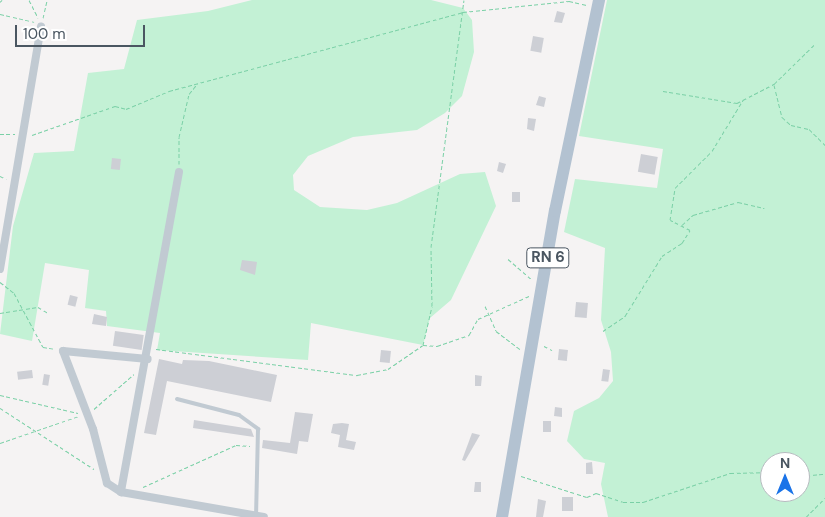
<!DOCTYPE html>
<style>
body{margin:0}
#map{position:relative;width:825px;height:517px;overflow:hidden;background:#f5f3f3;font-family:"DM Sans",sans-serif}
div>[style]{position:absolute}
[style*='--x']{left:calc(var(--x)*1px);top:calc(var(--y)*1px);width:calc(var(--w)*1px);rotate:calc(var(--a)*1deg)}
.green>*{inset:0;background:#c3f1d5}
.building>*{inset:0;background:#cdcfd5;transform-origin:0 0}
.path>*{height:1px;margin-top:-0.5px;transform-origin:0;background:repeating-linear-gradient(90deg,#7ad0a6 0 4px,transparent 0 6.5px)}
.service>*{height:4px;margin:-2px;padding:0 2px;transform-origin:2px;border-radius:2px;background:#c1cad2}
.minor>*{height:8px;margin:-4px;padding:0 4px;transform-origin:4px;border-radius:4px;background:#c1cad2}
.primary>*{height:12px;margin:-6px;padding:0 6px;transform-origin:6px;border-radius:6px;background:#b3c2d1}
span{translate:-50% -50%;white-space:nowrap;text-align:center;line-height:1.15;-webkit-text-stroke:4px #fff;paint-order:stroke}
.shield-label span{padding:1px 4px;background:#fff;border:1px solid;border-radius:4px;-webkit-text-stroke-width:0}
.shield-label{font-size:15px;color:#4a5661;font-weight:700}
.north{position:absolute;left:760px;top:452px;width:50px;height:50px;box-sizing:border-box;background:#fff;border:1px solid #b7bbc0;border-radius:50%;rotate:0deg;font-size:14px;font-weight:700;line-height:20px;text-align:center;color:#4a5661}
.north::after{content:'';display:block;margin:auto;width:18px;height:22px;background:#1a73e8;clip-path:polygon(50% 0,100% 100%,50% 72%,0 100%)}
.scale{position:absolute;left:15px;top:25px;width:130px;height:22px;box-sizing:border-box;border:2px solid #4a5661;border-top:0;padding-left:6px;font-size:15px;line-height:18px;white-space:nowrap;color:#4a5661;-webkit-text-stroke:4px #fff;paint-order:stroke}
</style>
<div id="map">
<div class="green">
<div style="clip-path:polygon(252px 0,431px 0,463px 8px,472px 20px,474px 52px,462px 96px,445px 113px,417px 130px,353px 137px,308px 156px,293px 175px,294px 190px,320px 207px,367px 210px,397px 203px,460px 174px,485px 172px,496px 206px,451px 300px,430px 318px,423px 345px,311px 323px,308px 360px,157px 350px,160px 333px,107px 326px,106px 311px,85px 308px,89px 270px,45px 263px,32px 341px,0 334px,13px 226px,34px 153px,74px 151px,88px 73px,124px 69px,137px 20px,208px 11px)"></div>
<div style="clip-path:polygon(evenodd,607px 0,825px 0,825px 517px,608px 517px,601px 484px,605px 463px,584px 459px,567px 441px,574px 411px,599px 398px,613px 381px,611px 352px,601px 320px,605px 248px,564px 232px,575px 179px,657px 188px,663px 149px,579px 136px,607px 0,770px 462px,800px 462px,800px 492px,770px 492px,770px 462px)"></div>
</div>
<div class="building">
<div style="clip-path:polygon(557px 11px,565px 13px,562px 23px,554px 22px)"></div>
<div style="left:533px;top:36px;width:11px;height:15px;rotate:10deg"></div>
<div style="clip-path:polygon(539px 96px,546px 98px,544px 107px,536px 105px)"></div>
<div style="clip-path:polygon(528px 118px,536px 119px,534px 131px,527px 129px)"></div>
<div style="left:641px;top:154px;width:17px;height:18px;rotate:10deg"></div>
<div style="left:112px;top:158px;width:9px;height:11px;rotate:6deg"></div>
<div style="clip-path:polygon(499px 162px,506px 164px,503px 173px,497px 171px)"></div>
<div style="left:512px;top:192px;width:8px;height:10px"></div>
<div style="clip-path:polygon(242px 260px,257px 262px,255px 275px,240px 270px)"></div>
<div style="left:70px;top:295px;width:8px;height:10px;rotate:14deg"></div>
<div style="left:576px;top:302px;width:12px;height:15px;rotate:5deg"></div>
<div style="clip-path:polygon(94px 314px,107px 317px,106px 326px,92px 324px)"></div>
<div style="left:115px;top:331px;width:29px;height:15px;rotate:8deg"></div>
<div style="left:559px;top:349px;width:9px;height:11px;rotate:6deg"></div>
<div style="left:381px;top:350px;width:10px;height:12px;rotate:6deg"></div>
<div style="clip-path:polygon(159px 359px,182px 364px,183px 360px,209px 361px,277px 375px,271px 402px,167px 381px,156px 435px,144px 433px)"></div>
<div style="left:603px;top:369px;width:7px;height:12px;rotate:8deg"></div>
<div style="left:32px;top:370px;width:8px;height:15px;rotate:83deg"></div>
<div style="left:44px;top:374px;width:6px;height:11px;rotate:9deg"></div>
<div style="clip-path:polygon(475px 375px,482px 376px,481px 386px,475px 386px)"></div>
<div style="clip-path:polygon(555px 407px,562px 408px,562px 417px,554px 416px)"></div>
<div style="clip-path:polygon(295px 412px,313px 414px,308px 442px,299px 441px,297px 454px,262px 448px,263px 440px,290px 443px)"></div>
<div style="clip-path:polygon(194px 420px,251px 429px,254px 437px,193px 428px)"></div>
<div style="left:543px;top:421px;width:8px;height:11px"></div>
<div style="clip-path:polygon(342px 423px,349px 424px,346px 440px,356px 442px,354px 450px,338px 447px,340px 435px,331px 433px,333px 424px)"></div>
<div style="clip-path:polygon(472px 433px,480px 435px,465px 461px,462px 460px)"></div>
<div style="clip-path:polygon(592px 462px,593px 474px,586px 474px,586px 463px)"></div>
<div style="clip-path:polygon(475px 482px,481px 482px,481px 492px,474px 492px)"></div>
<div style="left:573px;top:497px;width:14px;height:11px;rotate:90deg"></div>
<div style="clip-path:polygon(538px 499px,546px 501px,543px 517px,536px 517px)"></div>
</div>
<div class="path">
<div style="--x:29;--y:0;--w:20;--a:63"></div>
<div style="--x:0;--y:2;--w:3;--a:-45"></div>
<div style="--x:0;--y:14;--w:35;--a:13"></div>
<div style="--x:43;--y:18;--w:18;--a:-77"></div>
<div style="--x:774;--y:85;--w:33;--a:76"></div>
<div style="--x:782;--y:117;--w:12;--a:42"></div>
<div style="--x:791;--y:125;--w:18;--a:13"></div>
<div style="--x:809;--y:129;--w:23;--a:45"></div>
<div style="--x:663;--y:91;--w:75;--a:9.2"></div>
<div style="--x:737;--y:103;--w:42;--a:-27.2"></div>
<div style="--x:774;--y:84;--w:56;--a:-44.3"></div>
<div style="--x:0;--y:134;--w:15;--a:0"></div>
<div style="--x:32;--y:135;--w:88;--a:-19.3"></div>
<div style="--x:115;--y:106;--w:11;--a:15"></div>
<div style="--x:126;--y:109;--w:47;--a:-22.7"></div>
<div style="--x:169;--y:91;--w:304;--a:-15"></div>
<div style="--x:463;--y:12;--w:107;--a:-5.9"></div>
<div style="--x:569;--y:1;--w:18;--a:13"></div>
<div style="--x:179;--y:164;--w:27;--a:-90"></div>
<div style="--x:179;--y:137;--w:44;--a:-76.9"></div>
<div style="--x:189;--y:94;--w:13;--a:-51"></div>
<div style="--x:0;--y:176;--w:7;--a:27"></div>
<div style="--x:682;--y:225;--w:15;--a:-42"></div>
<div style="--x:693;--y:215;--w:47;--a:-16.1"></div>
<div style="--x:738;--y:202;--w:27;--a:13"></div>
<div style="--x:508;--y:259;--w:32;--a:41"></div>
<div style="--x:0;--y:282;--w:18;--a:38"></div>
<div style="--x:14;--y:293;--w:61;--a:61.8"></div>
<div style="--x:43;--y:347;--w:12;--a:9"></div>
<div style="--x:485;--y:306;--w:27;--a:66"></div>
<div style="--x:496;--y:331;--w:30;--a:37"></div>
<div style="--x:0;--y:313;--w:38;--a:-9"></div>
<div style="--x:38;--y:307;--w:12;--a:31"></div>
<div style="--x:603;--y:331;--w:27;--a:-34"></div>
<div style="--x:625;--y:316;--w:70;--a:-58.3"></div>
<div style="--x:662;--y:256;--w:24;--a:-33"></div>
<div style="--x:682;--y:243;--w:15;--a:-58"></div>
<div style="--x:690;--y:230;--w:22;--a:-153"></div>
<div style="--x:670;--y:220;--w:32;--a:-81"></div>
<div style="--x:675;--y:188;--w:52;--a:-45"></div>
<div style="--x:712;--y:151;--w:60;--a:-58.7"></div>
<div style="--x:423;--y:345;--w:40;--a:-77"></div>
<div style="--x:432;--y:306;--w:59;--a:-91"></div>
<div style="--x:431;--y:247;--w:249;--a:-82.4"></div>
<div style="--x:544;--y:346;--w:9;--a:27"></div>
<div style="--x:156;--y:349;--w:203;--a:7.4"></div>
<div style="--x:357;--y:375;--w:32;--a:-11"></div>
<div style="--x:388;--y:369;--w:42;--a:-34.4"></div>
<div style="--x:423;--y:345;--w:14;--a:4"></div>
<div style="--x:437;--y:346;--w:34;--a:-19"></div>
<div style="--x:469;--y:335;--w:18;--a:-61"></div>
<div style="--x:478;--y:319;--w:56;--a:-24.3"></div>
<div style="--x:0;--y:395;--w:80;--a:13"></div>
<div style="--x:0;--y:408;--w:112;--a:33"></div>
<div style="--x:94;--y:409;--w:53;--a:-41.2"></div>
<div style="--x:0;--y:443;--w:83;--a:-18.9"></div>
<div style="--x:521;--y:476;--w:69;--a:17.7"></div>
<div style="--x:587;--y:497;--w:10;--a:-24"></div>
<div style="--x:596;--y:493;--w:28;--a:18"></div>
<div style="--x:623;--y:502;--w:20;--a:0"></div>
<div style="--x:643;--y:502;--w:92;--a:-18.4"></div>
<div style="--x:730;--y:473;--w:40;--a:-1.4"></div>
<div style="--x:800;--y:476;--w:25;--a:-5"></div>
<div style="--x:143;--y:487;--w:102;--a:-24.3"></div>
<div style="--x:236;--y:445;--w:14;--a:4"></div>
<div style="--x:806;--y:517;--w:27;--a:-45"></div>
</div>
<div class="service">
<div style="--x:177;--y:399;--w:64;--a:14.5"></div>
<div style="--x:239;--y:415;--w:24;--a:36"></div>
<div style="--x:258;--y:429;--w:85;--a:91.3"></div>
</div>
<div class="minor">
<div style="--x:179;--y:172;--w:325;--a:100.3"></div>
<div style="--x:121;--y:492;--w:145;--a:9.9"></div>
<div style="--x:0;--y:269;--w:246;--a:-80.4"></div>
<div style="--x:63;--y:351;--w:84;--a:69"></div>
<div style="--x:93;--y:429;--w:56;--a:75.5"></div>
<div style="--x:107;--y:483;--w:17;--a:33"></div>
<div style="--x:63;--y:351;--w:85;--a:5.4"></div>
</div>
<div class="primary">
<div style="--x:502;--y:517;--w:311;--a:-80.2"></div>
<div style="--x:555;--y:211;--w:216;--a:-78.2"></div>
</div>
<div class="shield-label">
<span style="left:548px;top:258px">RN 6</span>
</div>
<div class="north">N</div>
<div class="scale">100 m</div>
</div>
